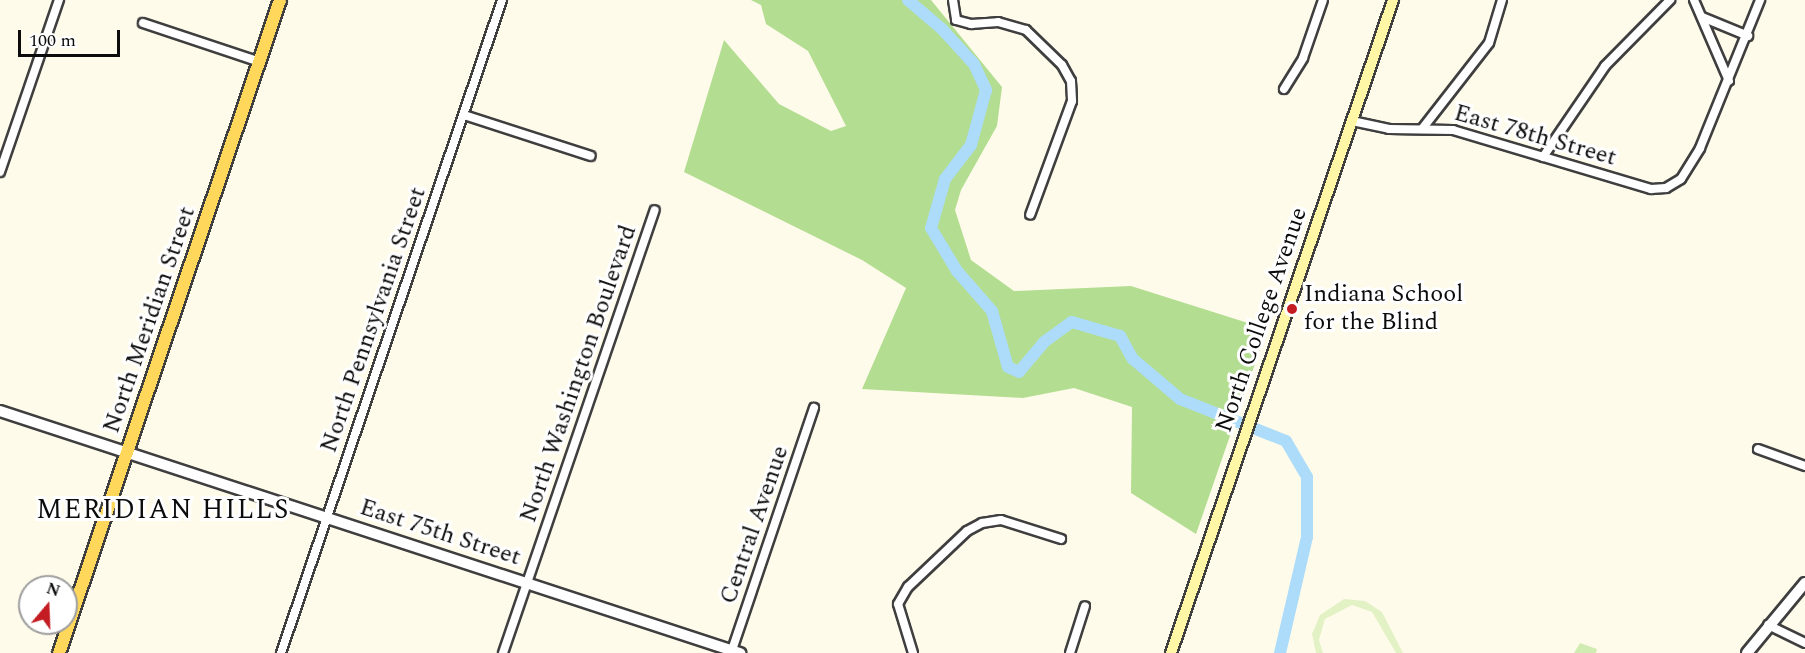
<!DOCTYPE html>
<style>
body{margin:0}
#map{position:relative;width:1805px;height:653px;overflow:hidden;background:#fffbeb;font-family:Spectral,serif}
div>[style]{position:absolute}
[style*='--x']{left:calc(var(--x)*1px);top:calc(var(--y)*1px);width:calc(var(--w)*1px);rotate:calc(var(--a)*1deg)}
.green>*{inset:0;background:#d0ecb2}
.forest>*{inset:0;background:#b3dd91}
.pitch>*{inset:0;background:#e2f2c5}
.river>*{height:12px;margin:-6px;padding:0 6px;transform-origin:6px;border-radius:6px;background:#acdcfa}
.roads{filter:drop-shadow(2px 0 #3f3f3f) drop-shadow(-2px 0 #3f3f3f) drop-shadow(0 2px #3f3f3f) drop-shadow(0 -2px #3f3f3f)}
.minor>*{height:8px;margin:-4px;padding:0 4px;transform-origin:4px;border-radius:4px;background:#fff}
.tertiary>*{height:10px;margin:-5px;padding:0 5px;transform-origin:5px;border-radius:5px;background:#fff}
.secondary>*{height:10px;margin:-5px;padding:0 5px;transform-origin:5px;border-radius:5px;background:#fff6a6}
.primary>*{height:12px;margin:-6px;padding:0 6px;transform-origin:6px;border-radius:6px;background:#ffd85b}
.dots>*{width:16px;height:16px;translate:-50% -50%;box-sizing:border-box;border:3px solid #fff;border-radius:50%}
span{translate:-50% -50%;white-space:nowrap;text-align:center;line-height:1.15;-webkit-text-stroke:6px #fff;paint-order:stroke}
.street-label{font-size:24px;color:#0c0c0c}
.poi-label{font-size:24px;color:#0c0c0c}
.left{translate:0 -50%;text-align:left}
.quarter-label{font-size:27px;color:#0c0c0c;letter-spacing:1.5px}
.north{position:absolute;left:18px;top:575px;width:60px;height:60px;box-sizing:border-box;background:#fff;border:2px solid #9e9e9e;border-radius:50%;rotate:19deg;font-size:16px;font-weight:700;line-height:24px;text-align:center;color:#0c0c0c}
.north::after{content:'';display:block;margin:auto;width:21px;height:27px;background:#c41c23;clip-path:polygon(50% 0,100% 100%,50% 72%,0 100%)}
.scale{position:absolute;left:18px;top:30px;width:102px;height:27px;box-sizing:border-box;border:3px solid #0c0c0c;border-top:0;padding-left:8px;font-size:18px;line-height:21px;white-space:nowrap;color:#0c0c0c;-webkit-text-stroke:4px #fff;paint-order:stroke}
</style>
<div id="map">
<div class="green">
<div style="clip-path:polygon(1580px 643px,1597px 649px,1596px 653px,1574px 653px)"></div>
</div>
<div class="forest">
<div style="clip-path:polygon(751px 0,931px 0,1002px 87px,997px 126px,961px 190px,955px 210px,971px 260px,1014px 291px,1131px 286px,1267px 329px,1196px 534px,1131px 493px,1132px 407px,1074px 388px,1023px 398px,862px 389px,906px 288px,862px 260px,684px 172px,724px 40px,779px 104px,831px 131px,846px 126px,808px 51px,766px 24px,761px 5px)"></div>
</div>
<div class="pitch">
<div style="clip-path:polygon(1344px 599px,1365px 601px,1382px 612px,1403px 653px,1396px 653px,1372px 612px,1352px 605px,1325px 619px,1319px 640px,1323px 653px,1316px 653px,1312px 634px,1320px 615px)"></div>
</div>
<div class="river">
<div style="--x:908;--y:0;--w:45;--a:40.5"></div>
<div style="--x:942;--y:29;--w:47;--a:47.6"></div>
<div style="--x:974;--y:64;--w:29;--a:65"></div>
<div style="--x:986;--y:90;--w:57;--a:105.3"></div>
<div style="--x:971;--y:145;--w:43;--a:127.4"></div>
<div style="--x:945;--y:179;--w:51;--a:105.9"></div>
<div style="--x:931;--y:228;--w:50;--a:58.8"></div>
<div style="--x:957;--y:271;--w:53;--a:48.8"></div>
<div style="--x:992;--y:311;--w:58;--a:74.1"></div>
<div style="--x:1008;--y:367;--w:12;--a:24"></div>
<div style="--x:1019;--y:372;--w:39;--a:-50"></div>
<div style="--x:1044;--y:342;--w:34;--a:-36"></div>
<div style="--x:1072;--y:322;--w:50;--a:16.3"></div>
<div style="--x:1120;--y:336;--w:26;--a:61"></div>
<div style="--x:1133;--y:359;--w:62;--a:40.4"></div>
<div style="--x:1180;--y:399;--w:114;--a:21.6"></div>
<div style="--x:1286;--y:441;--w:42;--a:59.7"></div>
<div style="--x:1307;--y:477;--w:60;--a:90"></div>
<div style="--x:1307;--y:537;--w:119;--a:103.1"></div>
</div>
<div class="roads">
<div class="minor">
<div style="--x:953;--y:0;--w:20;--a:81"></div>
<div style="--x:956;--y:20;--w:16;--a:15"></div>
<div style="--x:971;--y:24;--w:27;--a:-4"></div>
<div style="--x:998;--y:22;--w:29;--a:16"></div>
<div style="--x:1026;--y:30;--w:50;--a:44.2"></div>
<div style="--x:1062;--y:65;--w:18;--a:61"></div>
<div style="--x:1071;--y:81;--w:20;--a:87"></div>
<div style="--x:1072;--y:101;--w:121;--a:110.2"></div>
<div style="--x:1694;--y:0;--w:88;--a:66.6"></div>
<div style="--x:1702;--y:17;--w:50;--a:22.4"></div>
<div style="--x:143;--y:23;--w:123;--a:18.4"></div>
<div style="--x:1284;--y:89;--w:36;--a:-58"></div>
<div style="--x:1303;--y:58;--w:61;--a:-71"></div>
<div style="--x:464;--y:115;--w:133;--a:17.9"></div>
<div style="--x:1352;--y:121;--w:38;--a:12"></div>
<div style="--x:1389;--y:129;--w:64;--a:0.9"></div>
<div style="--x:1453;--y:130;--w:207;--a:16.6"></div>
<div style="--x:1651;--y:189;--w:15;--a:-4"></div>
<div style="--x:1666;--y:188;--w:17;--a:-31"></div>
<div style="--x:1681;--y:179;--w:36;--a:-58"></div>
<div style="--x:1700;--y:148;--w:160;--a:-67.9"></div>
<div style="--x:1422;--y:129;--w:109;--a:-52.1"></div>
<div style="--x:1489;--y:43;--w:45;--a:-73.2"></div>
<div style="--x:1543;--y:157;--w:110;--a:-55.7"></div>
<div style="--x:1605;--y:66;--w:93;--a:-45.4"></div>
<div style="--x:0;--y:172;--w:182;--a:-71.1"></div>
<div style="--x:1758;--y:449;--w:50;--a:19.9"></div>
<div style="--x:1768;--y:625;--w:41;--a:25.9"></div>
<div style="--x:281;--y:653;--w:689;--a:-71.3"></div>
<div style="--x:503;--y:653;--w:468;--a:-71.1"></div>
<div style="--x:731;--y:653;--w:259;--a:-71.3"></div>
<div style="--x:913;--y:653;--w:51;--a:-107"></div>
<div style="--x:898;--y:604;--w:20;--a:-60"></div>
<div style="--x:908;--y:587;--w:81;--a:-43.5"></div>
<div style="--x:967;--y:531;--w:17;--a:-28"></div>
<div style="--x:982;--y:523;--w:19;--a:-9"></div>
<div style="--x:1001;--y:520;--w:63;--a:17.6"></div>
<div style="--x:1070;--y:653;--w:49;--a:-72.3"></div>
</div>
<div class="tertiary">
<div style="--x:0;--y:411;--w:779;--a:18.11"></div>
<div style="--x:1747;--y:653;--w:91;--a:-50.4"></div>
</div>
<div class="secondary">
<div style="--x:1171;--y:653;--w:690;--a:-71.22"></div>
</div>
<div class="primary">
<div style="--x:59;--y:653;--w:689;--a:-71.3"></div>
</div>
</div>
<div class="dots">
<div style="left:1292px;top:309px;background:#c41c23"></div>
</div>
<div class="street-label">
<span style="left:1535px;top:136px;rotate:16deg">East 78th Street</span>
<span style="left:150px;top:320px;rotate:-71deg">North Meridian Street</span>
<span style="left:374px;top:320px;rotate:-71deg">North Pennsylvania Street</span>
<span style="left:1262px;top:320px;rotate:-71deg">North College Avenue</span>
<span style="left:579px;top:374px;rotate:-71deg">North Washington Boulevard</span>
<span style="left:755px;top:525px;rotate:-71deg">Central Avenue</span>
<span style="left:440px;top:533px;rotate:18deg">East 75th Street</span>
</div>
<div class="poi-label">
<span class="left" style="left:1304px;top:309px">Indiana School<br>for the Blind</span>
</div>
<div class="quarter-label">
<span style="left:163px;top:511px">MERIDIAN HILLS</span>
</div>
<div class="north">N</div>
<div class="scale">100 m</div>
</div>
